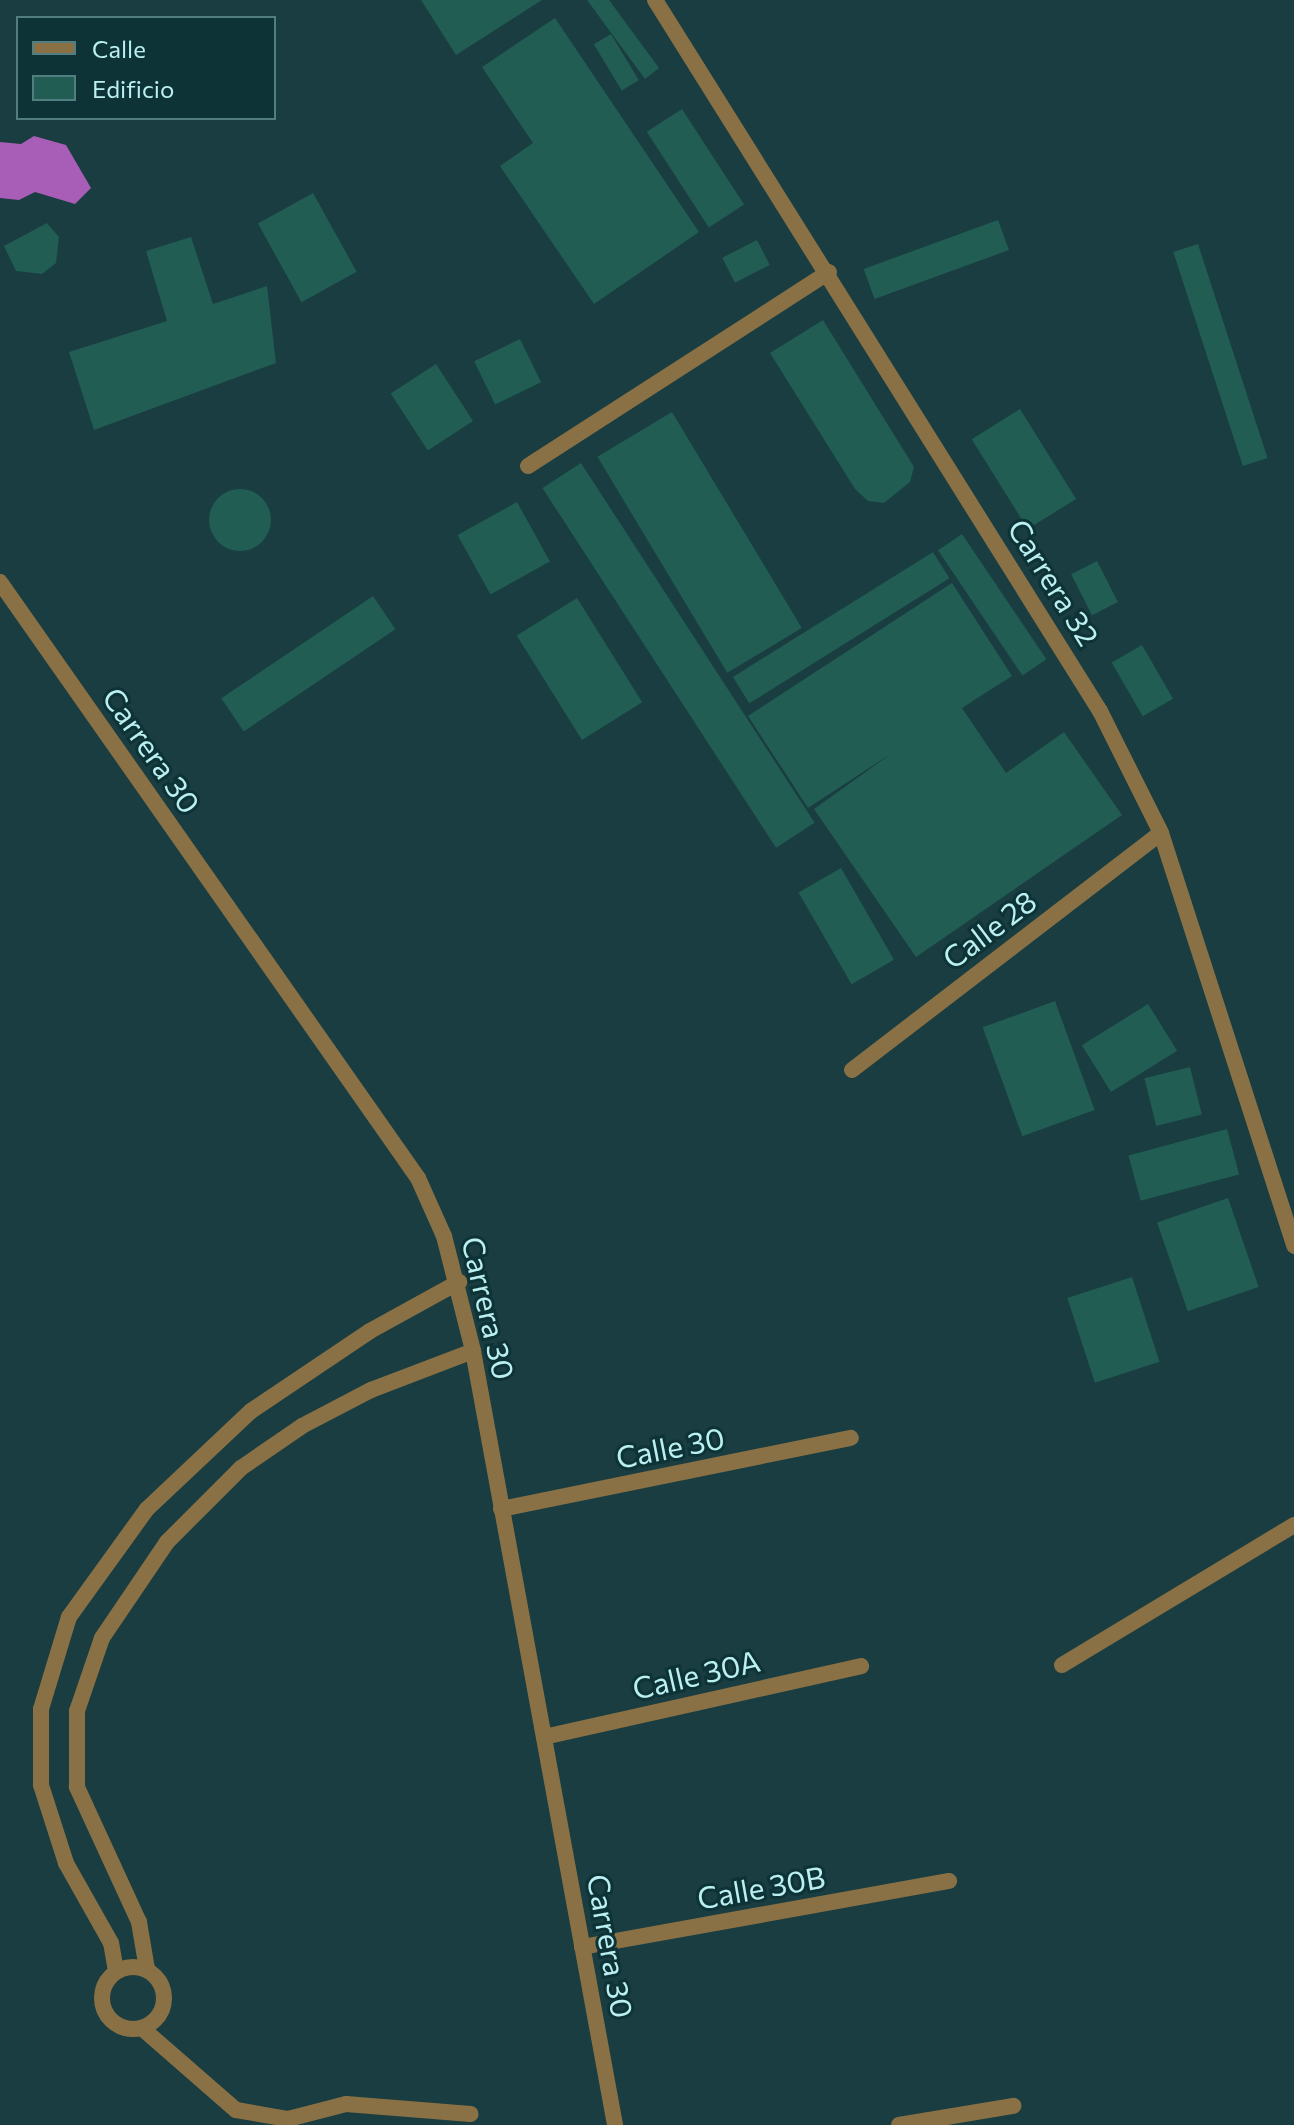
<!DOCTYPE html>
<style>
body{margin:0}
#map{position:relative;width:1294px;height:2125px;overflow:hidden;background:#193d40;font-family:Commissioner,sans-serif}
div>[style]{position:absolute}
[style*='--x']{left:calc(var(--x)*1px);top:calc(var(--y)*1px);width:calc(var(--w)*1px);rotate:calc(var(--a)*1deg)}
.water>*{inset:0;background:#a85db6}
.building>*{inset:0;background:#215d53;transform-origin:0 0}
.round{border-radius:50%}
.minor>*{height:16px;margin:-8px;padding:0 8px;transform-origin:8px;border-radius:8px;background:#8a7145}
.minor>.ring{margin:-8px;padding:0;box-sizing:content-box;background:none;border:16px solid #8a7145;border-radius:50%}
span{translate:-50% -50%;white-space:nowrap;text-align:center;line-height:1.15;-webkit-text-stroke:6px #0d3336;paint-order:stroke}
.street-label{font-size:30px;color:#bbeff2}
.legend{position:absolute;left:16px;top:16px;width:260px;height:104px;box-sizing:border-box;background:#0d3336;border:2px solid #537e81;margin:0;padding:10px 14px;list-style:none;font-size:24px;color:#bbeff2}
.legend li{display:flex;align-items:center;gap:16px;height:40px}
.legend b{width:40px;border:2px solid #537e81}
</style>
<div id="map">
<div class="water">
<div style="clip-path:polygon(34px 136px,66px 145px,91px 188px,75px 204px,35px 192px,19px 200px,0 198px,0 142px,21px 144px)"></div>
</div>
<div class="building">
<div style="clip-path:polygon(421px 0,542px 0,456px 55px)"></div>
<div style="clip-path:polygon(587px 0,609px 0,659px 68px,645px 79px)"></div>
<div style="clip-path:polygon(555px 18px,699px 232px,594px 304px,500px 166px,533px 143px,482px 67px)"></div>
<div style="left:611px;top:34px;width:54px;height:20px;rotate:59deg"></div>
<div style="left:682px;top:109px;width:114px;height:42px;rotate:57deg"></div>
<div style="left:313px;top:193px;width:90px;height:63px;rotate:61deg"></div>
<div style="left:998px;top:220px;width:32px;height:143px;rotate:70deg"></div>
<div style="clip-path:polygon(47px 223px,59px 237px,56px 263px,42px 274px,16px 271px,4px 246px)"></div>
<div style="clip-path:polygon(191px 237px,213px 304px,267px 286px,276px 363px,94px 430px,69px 352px,167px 321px,146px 251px)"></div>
<div style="left:757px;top:240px;width:28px;height:39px;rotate:63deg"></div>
<div style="left:1198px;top:244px;width:225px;height:26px;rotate:72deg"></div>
<div style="clip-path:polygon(823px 320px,914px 467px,910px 482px,884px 503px,868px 501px,855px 489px,770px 353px)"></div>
<div style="left:520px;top:339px;width:48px;height:51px;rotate:64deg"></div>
<div style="left:436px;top:364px;width:68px;height:54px;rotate:57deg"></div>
<div style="left:1020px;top:409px;width:106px;height:57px;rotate:58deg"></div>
<div style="left:672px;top:412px;width:252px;height:87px;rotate:59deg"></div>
<div style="left:581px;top:463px;width:429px;height:46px;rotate:57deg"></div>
<div class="round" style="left:209px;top:489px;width:62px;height:62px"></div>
<div style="left:517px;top:502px;width:68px;height:68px;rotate:61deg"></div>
<div style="left:962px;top:534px;width:151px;height:29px;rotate:56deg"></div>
<div style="left:933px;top:552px;width:31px;height:236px;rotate:58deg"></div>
<div style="left:1097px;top:561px;width:46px;height:29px;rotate:63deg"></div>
<div style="clip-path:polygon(952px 583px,1012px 676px,962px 708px,1006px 773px,1064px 732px,1122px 815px,916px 957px,814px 809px,892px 753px,808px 808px,748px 716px)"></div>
<div style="left:373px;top:596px;width:40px;height:183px;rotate:56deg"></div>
<div style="left:577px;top:598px;width:123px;height:71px;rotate:58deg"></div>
<div style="left:1142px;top:645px;width:62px;height:35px;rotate:60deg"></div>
<div style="left:841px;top:868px;width:106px;height:49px;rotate:60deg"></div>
<div style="left:1055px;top:1001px;width:116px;height:77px;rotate:70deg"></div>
<div style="left:1148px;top:1004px;width:55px;height:78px;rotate:58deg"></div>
<div style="left:1190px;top:1067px;width:49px;height:47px;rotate:76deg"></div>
<div style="left:1227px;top:1129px;width:47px;height:102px;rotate:75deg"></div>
<div style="left:1228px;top:1198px;width:94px;height:75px;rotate:71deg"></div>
<div style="left:1132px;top:1277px;width:89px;height:68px;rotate:72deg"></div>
</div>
<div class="minor">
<div style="--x:655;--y:0;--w:839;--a:57.96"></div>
<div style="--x:1100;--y:711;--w:136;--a:63.4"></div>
<div style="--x:1161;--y:833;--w:434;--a:72.1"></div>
<div style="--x:528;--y:466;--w:358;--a:-32.8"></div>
<div style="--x:0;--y:582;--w:728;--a:54.96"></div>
<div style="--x:418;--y:1178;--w:64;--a:65.9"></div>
<div style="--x:444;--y:1236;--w:119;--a:75.8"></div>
<div style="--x:473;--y:1351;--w:787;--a:79.6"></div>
<div style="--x:852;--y:1070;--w:389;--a:-37.5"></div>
<div style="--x:501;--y:1509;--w:357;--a:-11.5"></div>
<div style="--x:1062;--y:1665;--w:271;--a:-31.1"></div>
<div style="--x:544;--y:1737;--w:325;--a:-12.6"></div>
<div style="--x:582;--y:1947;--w:373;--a:-10.2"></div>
<div class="ring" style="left:102px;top:1967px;width:46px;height:46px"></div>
<div style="--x:147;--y:1969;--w:48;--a:-99.7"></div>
<div style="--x:139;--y:1922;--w:149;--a:-114.7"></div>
<div style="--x:77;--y:1787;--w:76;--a:-90"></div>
<div style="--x:77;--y:1711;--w:77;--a:-71.1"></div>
<div style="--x:102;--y:1638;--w:116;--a:-55.9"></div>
<div style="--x:167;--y:1542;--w:105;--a:-45"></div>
<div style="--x:241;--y:1468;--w:74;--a:-34.5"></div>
<div style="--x:302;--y:1426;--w:78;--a:-27.6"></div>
<div style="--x:371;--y:1390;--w:109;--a:-20.9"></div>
<div style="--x:116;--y:1971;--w:28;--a:-100"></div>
<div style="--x:111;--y:1943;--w:92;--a:-119.4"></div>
<div style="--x:66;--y:1863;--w:82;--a:-107.8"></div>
<div style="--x:41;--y:1785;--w:76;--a:-90"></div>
<div style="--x:41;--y:1709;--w:96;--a:-73.1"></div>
<div style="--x:69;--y:1617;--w:133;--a:-54.2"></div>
<div style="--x:147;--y:1509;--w:143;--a:-43.3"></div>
<div style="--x:251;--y:1411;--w:143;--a:-33.9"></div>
<div style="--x:370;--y:1331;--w:102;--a:-28.8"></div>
<div style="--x:143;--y:2029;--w:123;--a:41.1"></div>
<div style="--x:236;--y:2110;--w:53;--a:9.8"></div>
<div style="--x:288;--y:2119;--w:60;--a:-14.5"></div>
<div style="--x:346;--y:2104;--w:125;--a:4.6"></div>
<div style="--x:899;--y:2125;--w:116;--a:-9.5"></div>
</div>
<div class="street-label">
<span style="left:1054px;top:582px;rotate:58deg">Carrera 32</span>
<span style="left:152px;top:750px;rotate:55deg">Carrera 30</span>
<span style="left:989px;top:929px;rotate:-37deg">Calle 28</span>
<span style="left:489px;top:1308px;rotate:77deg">Carrera 30</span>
<span style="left:670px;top:1447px;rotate:-11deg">Calle 30</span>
<span style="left:696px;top:1674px;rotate:-13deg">Calle 30A</span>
<span style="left:761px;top:1887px;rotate:-10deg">Calle 30B</span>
<span style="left:611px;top:1946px;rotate:80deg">Carrera 30</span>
</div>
<ul class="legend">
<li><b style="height:10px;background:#8a7145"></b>Calle</li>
<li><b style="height:22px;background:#215d53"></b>Edificio</li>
</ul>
</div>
